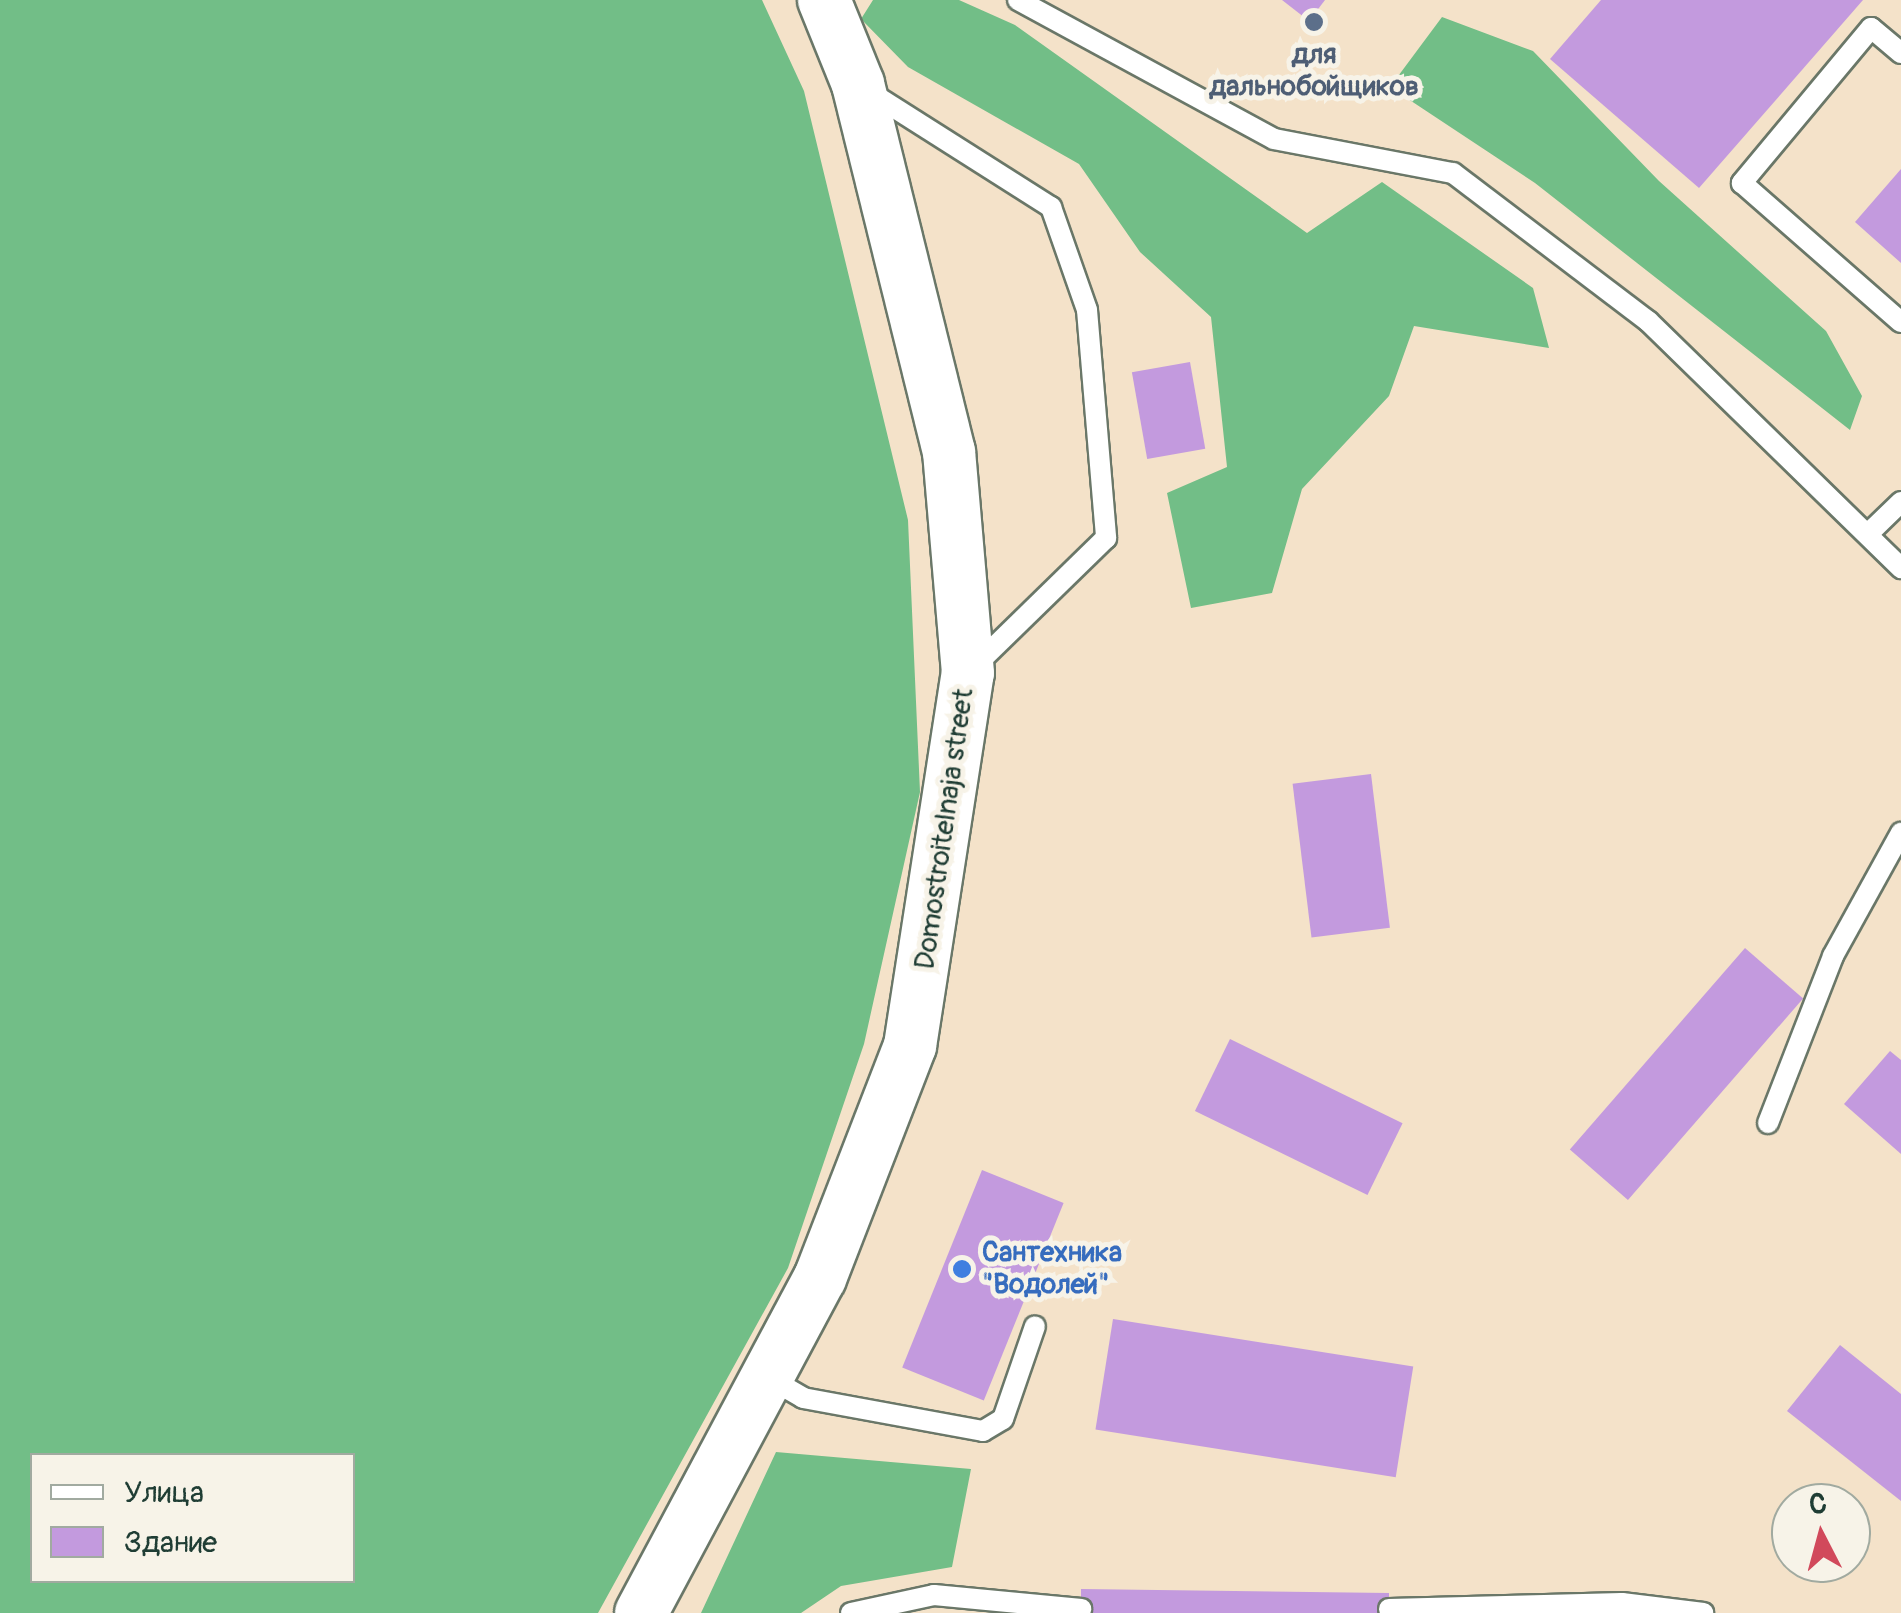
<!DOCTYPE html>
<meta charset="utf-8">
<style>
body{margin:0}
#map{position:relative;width:1901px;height:1613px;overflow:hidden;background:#f4e2c9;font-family:Pangolin,sans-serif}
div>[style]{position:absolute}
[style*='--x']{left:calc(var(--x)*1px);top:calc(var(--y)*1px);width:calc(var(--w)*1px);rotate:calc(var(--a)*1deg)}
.forest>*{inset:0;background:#72be87}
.building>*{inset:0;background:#c39ade;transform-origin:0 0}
.roads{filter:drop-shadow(2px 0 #6a7768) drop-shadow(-2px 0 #6a7768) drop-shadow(0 2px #6a7768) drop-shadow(0 -2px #6a7768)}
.service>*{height:20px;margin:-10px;padding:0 10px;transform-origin:10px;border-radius:10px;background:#fff}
.tertiary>*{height:52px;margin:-26px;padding:0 26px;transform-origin:26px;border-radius:26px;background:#fff}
.dots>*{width:28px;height:28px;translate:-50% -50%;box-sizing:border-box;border:5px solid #f7f3e8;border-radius:50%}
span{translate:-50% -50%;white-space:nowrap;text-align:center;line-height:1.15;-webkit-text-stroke:10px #f7f3e8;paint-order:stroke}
.service-label{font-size:28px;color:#4e5e75;font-weight:700}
.street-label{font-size:28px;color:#1f3d34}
.shop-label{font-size:28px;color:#366cbe;font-weight:700}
.left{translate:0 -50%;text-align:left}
.legend{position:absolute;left:30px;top:1453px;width:325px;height:130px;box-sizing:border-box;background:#f7f3e8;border:2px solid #a1aaa0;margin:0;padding:12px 18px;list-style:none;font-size:30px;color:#1f3d34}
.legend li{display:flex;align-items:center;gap:20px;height:50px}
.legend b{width:50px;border:2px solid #a1aaa0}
.north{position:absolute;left:1771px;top:1483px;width:100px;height:100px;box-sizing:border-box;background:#f7f3e8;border:2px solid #a1aaa0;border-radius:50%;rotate:354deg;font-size:28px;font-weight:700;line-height:40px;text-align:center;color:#1f3d34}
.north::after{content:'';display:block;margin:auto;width:35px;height:45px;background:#d1495b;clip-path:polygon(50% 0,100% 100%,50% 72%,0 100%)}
</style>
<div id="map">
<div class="forest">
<div style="clip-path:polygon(evenodd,0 0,762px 0,804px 91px,908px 520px,920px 792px,864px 1044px,788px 1268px,598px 1613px,0 1613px,0 0,32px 1456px,352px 1456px,352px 1580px,32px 1580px,32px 1456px)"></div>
<div style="clip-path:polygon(873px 0,959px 0,1015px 25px,1307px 233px,1382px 182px,1533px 288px,1549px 348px,1414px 326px,1389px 396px,1302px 489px,1272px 593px,1191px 608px,1167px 493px,1227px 467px,1211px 317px,1140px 252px,1079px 164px,908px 67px,861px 19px)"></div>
<div style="clip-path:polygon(1442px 17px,1533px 51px,1659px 181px,1826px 331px,1862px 396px,1850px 430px,1535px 183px,1390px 87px)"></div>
<div style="clip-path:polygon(776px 1452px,971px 1469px,952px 1567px,841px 1586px,801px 1613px,701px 1613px)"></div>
</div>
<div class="building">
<div style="clip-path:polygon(1282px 0,1325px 0,1309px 21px)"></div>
<div style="clip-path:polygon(1601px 0,1863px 0,1699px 188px,1550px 59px)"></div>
<div style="clip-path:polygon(1901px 169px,1901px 263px,1855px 222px)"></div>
<div style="left:1190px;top:362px;width:88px;height:59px;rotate:80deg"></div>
<div style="left:1371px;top:774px;width:155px;height:79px;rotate:83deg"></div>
<div style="left:1745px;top:948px;width:77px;height:267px;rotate:41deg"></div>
<div style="left:1230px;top:1039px;width:192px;height:80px;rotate:26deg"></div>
<div style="clip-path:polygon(1890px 1051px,1901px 1060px,1901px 1154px,1844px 1104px)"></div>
<div style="left:982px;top:1170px;width:88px;height:213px;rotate:22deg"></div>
<div style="left:1113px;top:1319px;width:304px;height:112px;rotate:9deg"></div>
<div style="clip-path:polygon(1840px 1345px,1901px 1394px,1901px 1501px,1787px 1411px)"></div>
<div style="clip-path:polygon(1081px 1589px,1389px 1593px,1389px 1613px,1081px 1613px)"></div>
</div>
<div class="roads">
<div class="service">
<div style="--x:1018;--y:0;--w:291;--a:28.5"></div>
<div style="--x:1274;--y:139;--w:182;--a:10.8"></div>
<div style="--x:1453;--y:173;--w:245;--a:37.2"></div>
<div style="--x:1648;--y:321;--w:354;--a:44.3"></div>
<div style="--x:1901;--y:53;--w:39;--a:-140"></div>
<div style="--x:1871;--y:28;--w:202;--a:129.8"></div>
<div style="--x:1742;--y:183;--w:211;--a:41.2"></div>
<div style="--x:868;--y:91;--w:217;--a:32.4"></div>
<div style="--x:1051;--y:207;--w:109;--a:70.7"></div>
<div style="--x:1087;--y:310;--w:229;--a:85.2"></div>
<div style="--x:1106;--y:538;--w:186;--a:135.7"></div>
<div style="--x:1870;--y:532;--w:43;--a:-44.1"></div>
<div style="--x:1768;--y:1123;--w:179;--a:-68.7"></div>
<div style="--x:1833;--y:956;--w:141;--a:-61.1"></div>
<div style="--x:769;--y:1378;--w:39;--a:30"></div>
<div style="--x:803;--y:1398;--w:183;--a:10.4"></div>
<div style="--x:983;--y:1431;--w:23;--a:-31"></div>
<div style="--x:1003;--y:1419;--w:98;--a:-71"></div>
<div style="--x:1389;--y:1609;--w:233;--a:-1.5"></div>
<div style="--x:1622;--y:1603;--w:82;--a:7"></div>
<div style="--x:851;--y:1613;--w:85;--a:-12.2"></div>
<div style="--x:934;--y:1595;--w:148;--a:5.4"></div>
</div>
<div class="tertiary">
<div style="--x:641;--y:1613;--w:380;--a:-61.9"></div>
<div style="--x:820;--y:1278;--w:249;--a:-68.8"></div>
<div style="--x:910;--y:1046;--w:377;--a:-81.2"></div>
<div style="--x:968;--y:673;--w:222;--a:-94.9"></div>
<div style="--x:949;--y:452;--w:379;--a:-103.9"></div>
<div style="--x:858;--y:84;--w:91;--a:-112"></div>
</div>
</div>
<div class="dots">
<div style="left:1314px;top:22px;background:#5c6f8a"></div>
<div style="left:962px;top:1269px;background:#3f7fe0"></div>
</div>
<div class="service-label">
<span style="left:1314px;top:71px">для<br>дальнобойщиков</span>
</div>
<div class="street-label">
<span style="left:945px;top:829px;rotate:-82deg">Domostroitelnaja street</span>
</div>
<div class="shop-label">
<span class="left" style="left:982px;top:1269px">Сантехника<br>"Водолей"</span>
</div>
<ul class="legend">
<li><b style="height:12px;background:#fff"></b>Улица</li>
<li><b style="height:28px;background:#c39ade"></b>Здание</li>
</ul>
<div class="north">С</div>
</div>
